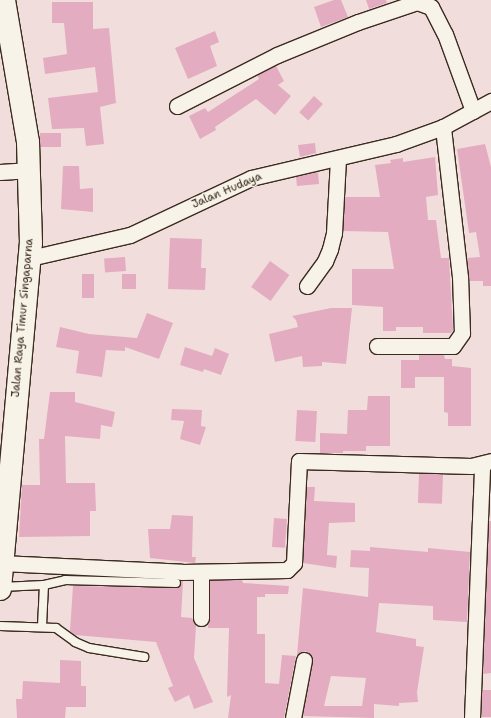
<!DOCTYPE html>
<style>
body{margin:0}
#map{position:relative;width:491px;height:718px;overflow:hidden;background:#f1dedc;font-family:"Shantell Sans",sans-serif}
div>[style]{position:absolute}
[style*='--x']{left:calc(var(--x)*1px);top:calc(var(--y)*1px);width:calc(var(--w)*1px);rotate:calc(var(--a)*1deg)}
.building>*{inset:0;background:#e3acc1;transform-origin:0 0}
.roads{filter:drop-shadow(1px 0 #3b2a1e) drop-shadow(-1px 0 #3b2a1e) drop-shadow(0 1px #3b2a1e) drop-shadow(0 -1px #3b2a1e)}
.lane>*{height:8px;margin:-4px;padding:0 4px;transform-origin:4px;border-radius:4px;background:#f7f3e8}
.street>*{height:15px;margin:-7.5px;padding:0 7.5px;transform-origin:7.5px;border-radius:7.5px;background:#f7f3e8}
.primary>*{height:22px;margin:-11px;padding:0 11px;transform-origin:11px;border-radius:11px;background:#f7f3e8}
span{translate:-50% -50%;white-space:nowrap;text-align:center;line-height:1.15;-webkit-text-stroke:3px #f7f3e8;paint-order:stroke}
.street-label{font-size:11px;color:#3b2a1e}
</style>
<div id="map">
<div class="building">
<div style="clip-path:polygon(334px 0,341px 0,348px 17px,321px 27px,314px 7px)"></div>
<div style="clip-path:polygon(366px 0,386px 0,387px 3px,369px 9px)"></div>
<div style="clip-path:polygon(52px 2px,93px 2px,93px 29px,109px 28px,116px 103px,100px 107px,104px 144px,86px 146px,84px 128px,52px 129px,48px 98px,98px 92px,95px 67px,45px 74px,43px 58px,67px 54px,64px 23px,52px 23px)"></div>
<div style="clip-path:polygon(215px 31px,219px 42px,210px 46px,217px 66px,188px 79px,175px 48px)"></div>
<div style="clip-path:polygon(276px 66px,284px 81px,278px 85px,291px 96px,275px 115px,256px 99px,215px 127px,216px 130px,200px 139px,189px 116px,205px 108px,208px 112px,259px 79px,257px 75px)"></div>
<div style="left:314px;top:96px;width:12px;height:22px;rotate:42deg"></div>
<div style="left:61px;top:133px;width:14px;height:21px;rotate:90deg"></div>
<div style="clip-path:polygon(315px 143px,316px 153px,300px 157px,298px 145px)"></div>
<div style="clip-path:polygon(485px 144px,491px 167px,491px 286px,483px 286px,483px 281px,469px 281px,467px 258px,480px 257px,476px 232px,469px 233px,457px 149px)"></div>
<div style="clip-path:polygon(435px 157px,438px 195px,426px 197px,428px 220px,436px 220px,441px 258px,449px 258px,453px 330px,451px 333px,423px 333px,423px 327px,396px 327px,396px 331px,383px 331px,383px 307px,352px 305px,352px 269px,394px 269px,388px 232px,343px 231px,345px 197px,380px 197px,375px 165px,391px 163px,390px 160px,403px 158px,403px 162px)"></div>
<div style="clip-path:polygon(63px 166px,79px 166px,80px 189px,93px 188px,93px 212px,61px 209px)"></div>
<div style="clip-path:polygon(318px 172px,319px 184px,297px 186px,296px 177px)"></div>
<div style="clip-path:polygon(170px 238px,202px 239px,201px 268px,206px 268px,205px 290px,168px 289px)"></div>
<div style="left:125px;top:257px;width:14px;height:21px;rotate:86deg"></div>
<div style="left:270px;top:261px;width:24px;height:32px;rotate:36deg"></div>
<div style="left:82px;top:274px;width:12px;height:24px"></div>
<div style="left:122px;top:274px;width:14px;height:15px"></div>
<div style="clip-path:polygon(331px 308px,352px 308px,346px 364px,322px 362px,322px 366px,303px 367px,302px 356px,275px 362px,269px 334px,298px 327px,296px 320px,292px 316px)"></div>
<div style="clip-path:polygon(147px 313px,173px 323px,159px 359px,125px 347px,125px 351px,106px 350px,102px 377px,76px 373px,79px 351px,56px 347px,60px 327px,89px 334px,137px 338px)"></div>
<div style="clip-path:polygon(185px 347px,212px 356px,215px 348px,229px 354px,221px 375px,204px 369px,203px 372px,180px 365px)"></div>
<div style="clip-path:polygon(419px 355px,444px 355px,445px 359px,452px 359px,452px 366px,471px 368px,471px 426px,448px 426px,448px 413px,444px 412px,444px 377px,415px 377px,415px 388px,401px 388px,401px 360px,419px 360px)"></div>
<div style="clip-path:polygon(50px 392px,75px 392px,75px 402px,115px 412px,112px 427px,101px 425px,100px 439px,65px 436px,66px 483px,95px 483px,96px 511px,90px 511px,90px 536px,19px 537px,22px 485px,40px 485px,39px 439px,44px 439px)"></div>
<div style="clip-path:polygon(368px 396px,390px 396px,390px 446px,366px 446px,366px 451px,343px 451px,343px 453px,320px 453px,320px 433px,347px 434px,348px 410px,367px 410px)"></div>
<div style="clip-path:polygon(172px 409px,202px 410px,201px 426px,206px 427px,200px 445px,180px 439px,184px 421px,171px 420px)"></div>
<div style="left:297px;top:410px;width:20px;height:31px;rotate:3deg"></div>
<div style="left:419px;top:473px;width:24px;height:30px;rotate:2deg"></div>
<div style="clip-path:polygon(307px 487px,315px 487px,314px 501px,355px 503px,355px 522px,329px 523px,327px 555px,337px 556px,336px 568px,303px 563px)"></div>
<div style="clip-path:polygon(172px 515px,193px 516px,192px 557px,196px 557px,195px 563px,150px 558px,148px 529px,170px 529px)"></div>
<div style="left:274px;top:518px;width:13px;height:29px;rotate:4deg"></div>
<div style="clip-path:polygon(489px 521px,491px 521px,491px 673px,483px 674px)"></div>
<div style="clip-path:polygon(evenodd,370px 547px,428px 552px,428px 548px,470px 552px,467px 622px,433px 620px,433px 606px,379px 603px,376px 632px,416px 639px,416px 646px,424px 647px,417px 692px,418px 702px,399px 703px,399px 706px,374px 704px,374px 718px,302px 716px,313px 661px,312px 657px,306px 651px,297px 655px,303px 588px,368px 597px,369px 568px,350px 567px,351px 550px,370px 551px,370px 547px,331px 676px,366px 678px,362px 706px,324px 706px,331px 676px)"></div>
<div style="clip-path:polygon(210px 580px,242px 580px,243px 583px,289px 586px,288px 594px,265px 594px,265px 597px,257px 597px,257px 634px,265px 634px,265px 683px,279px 684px,282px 655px,296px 656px,284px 718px,228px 718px,231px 695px,227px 697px,229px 628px,208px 628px)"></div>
<div style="clip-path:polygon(181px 581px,183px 581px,181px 617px,192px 618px,196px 626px,194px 658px,213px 702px,194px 709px,189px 695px,175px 702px,168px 688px,173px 686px,156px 642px,75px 635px,70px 631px,73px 586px,176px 588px,180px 586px)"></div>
<div style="clip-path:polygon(60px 660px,81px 661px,81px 686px,86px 686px,86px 707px,66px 707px,65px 718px,17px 718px,16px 699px,22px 699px,23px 681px,60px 683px)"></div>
<div style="left:482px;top:690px;width:9px;height:27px"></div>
</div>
<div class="roads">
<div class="lane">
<div style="--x:1;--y:587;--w:43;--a:-2.7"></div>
<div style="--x:44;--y:585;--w:22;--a:-13"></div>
<div style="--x:65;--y:580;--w:111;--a:1.5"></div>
<div style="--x:0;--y:626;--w:56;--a:2"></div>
<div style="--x:56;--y:628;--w:24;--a:36"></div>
<div style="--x:75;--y:642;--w:15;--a:23"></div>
<div style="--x:89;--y:648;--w:56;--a:9.3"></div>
<div style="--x:42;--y:626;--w:41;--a:-87.2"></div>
</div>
<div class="street">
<div style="--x:177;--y:106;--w:112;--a:-27"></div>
<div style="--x:277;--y:55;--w:87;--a:-22.2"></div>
<div style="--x:358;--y:22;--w:62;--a:-18.7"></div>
<div style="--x:417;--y:2;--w:15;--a:20"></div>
<div style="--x:431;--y:7;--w:30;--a:63"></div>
<div style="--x:445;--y:34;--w:82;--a:70"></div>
<div style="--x:0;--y:172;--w:30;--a:-4"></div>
<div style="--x:30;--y:258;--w:103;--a:-13"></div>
<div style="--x:130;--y:235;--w:134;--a:-25.2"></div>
<div style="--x:251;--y:178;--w:149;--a:-13.2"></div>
<div style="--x:396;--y:144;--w:50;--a:-19.9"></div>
<div style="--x:443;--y:127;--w:55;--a:-28.4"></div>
<div style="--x:307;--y:286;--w:31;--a:-54"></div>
<div style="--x:325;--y:261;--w:13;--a:-67"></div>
<div style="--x:330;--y:249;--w:16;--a:-76"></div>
<div style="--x:334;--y:233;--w:75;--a:-86.9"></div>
<div style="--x:377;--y:346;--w:76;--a:0"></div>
<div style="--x:453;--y:346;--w:16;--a:-55"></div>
<div style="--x:462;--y:333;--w:56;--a:-92"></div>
<div style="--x:460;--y:277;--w:151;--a:-96.5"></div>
<div style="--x:1;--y:563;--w:181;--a:2.8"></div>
<div style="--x:182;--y:572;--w:105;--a:-1.1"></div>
<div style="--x:287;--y:570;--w:10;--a:-45"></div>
<div style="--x:294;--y:563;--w:102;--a:-87.2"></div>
<div style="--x:299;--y:461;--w:172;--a:1.7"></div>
<div style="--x:471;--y:466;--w:21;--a:-14"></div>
<div style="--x:201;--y:572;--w:46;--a:90"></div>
<div style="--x:293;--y:718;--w:59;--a:-79.3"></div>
<div style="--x:472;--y:718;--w:254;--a:-87.7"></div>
</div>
<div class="primary">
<div style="--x:0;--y:589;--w:347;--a:-84.9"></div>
<div style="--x:31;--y:243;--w:101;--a:-91.7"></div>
<div style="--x:28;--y:142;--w:144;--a:-99.6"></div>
</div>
</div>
<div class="street-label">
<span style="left:227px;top:191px;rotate:-23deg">Jalan Hudaya</span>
<span style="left:23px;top:318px;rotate:-85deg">Jalan Raya Timur Singaparna</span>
</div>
</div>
